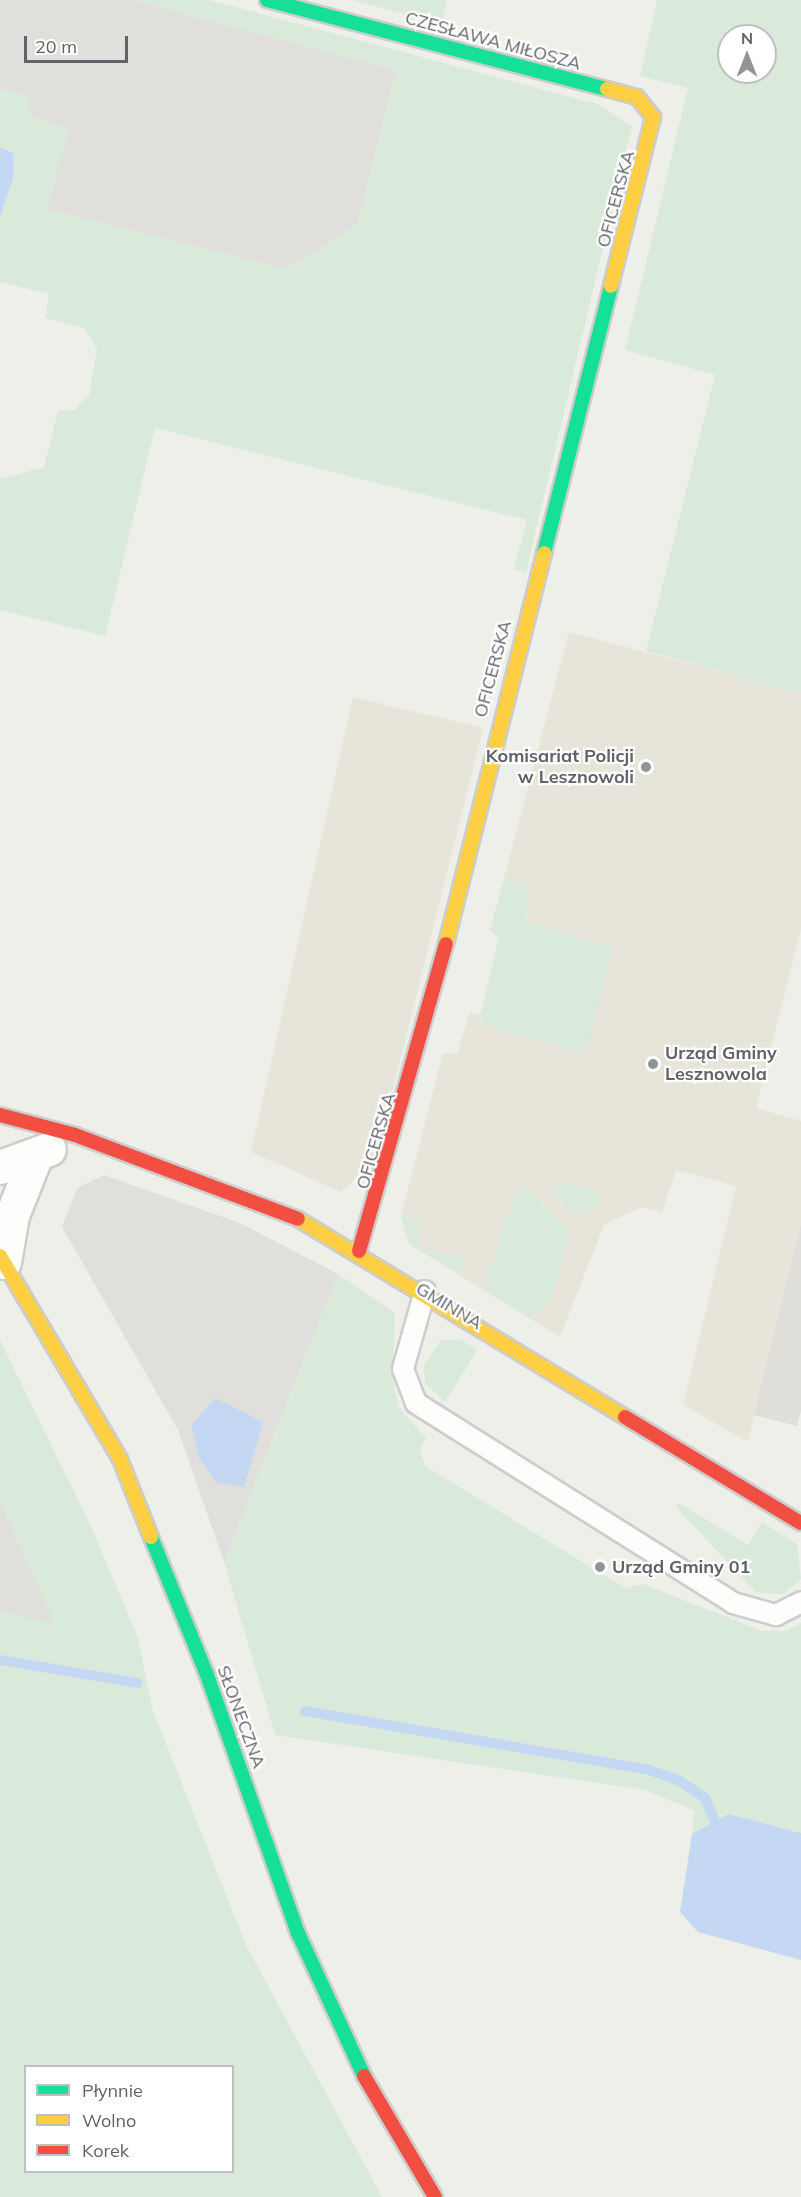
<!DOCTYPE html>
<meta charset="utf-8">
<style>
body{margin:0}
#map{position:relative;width:801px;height:2197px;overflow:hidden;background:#efefea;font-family:Mulish,sans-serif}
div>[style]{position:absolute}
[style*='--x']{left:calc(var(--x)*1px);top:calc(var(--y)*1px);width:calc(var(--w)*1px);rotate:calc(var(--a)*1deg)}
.commercial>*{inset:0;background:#e7e5d9}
.industrial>*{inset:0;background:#e0dfdb}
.education>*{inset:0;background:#dfded9}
.green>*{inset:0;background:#daeada}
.water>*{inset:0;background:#c4d8f3}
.stream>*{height:10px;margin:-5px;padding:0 5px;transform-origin:5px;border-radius:5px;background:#c4d8f3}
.roads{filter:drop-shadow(2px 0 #cccdcc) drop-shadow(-2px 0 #cccdcc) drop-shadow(0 2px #cccdcc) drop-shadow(0 -2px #cccdcc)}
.lane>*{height:20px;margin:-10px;padding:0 10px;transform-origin:10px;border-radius:10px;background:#fdfdfc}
.street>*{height:33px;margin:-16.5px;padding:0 16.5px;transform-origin:16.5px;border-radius:16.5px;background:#fdfdfc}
.fast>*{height:14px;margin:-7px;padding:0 7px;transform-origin:7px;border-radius:7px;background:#16e098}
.slow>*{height:14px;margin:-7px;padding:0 7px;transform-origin:7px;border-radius:7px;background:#ffcf43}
.jam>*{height:14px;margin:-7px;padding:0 7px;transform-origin:7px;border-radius:7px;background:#f24e42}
.dots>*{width:16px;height:16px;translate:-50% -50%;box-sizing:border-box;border:3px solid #fff;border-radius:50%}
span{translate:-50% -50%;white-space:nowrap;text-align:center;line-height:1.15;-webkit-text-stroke:4.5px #fff;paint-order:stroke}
.street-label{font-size:18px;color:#606267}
.poi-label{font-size:18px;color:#606267;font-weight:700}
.right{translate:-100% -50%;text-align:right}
.left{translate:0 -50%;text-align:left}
.legend{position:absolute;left:24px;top:2065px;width:210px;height:108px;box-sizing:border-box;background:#fff;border:2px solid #bfc0c2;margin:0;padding:8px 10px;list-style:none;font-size:18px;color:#606267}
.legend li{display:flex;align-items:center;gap:12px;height:30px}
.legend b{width:30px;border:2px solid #bfc0c2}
.north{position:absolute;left:717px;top:24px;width:60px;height:60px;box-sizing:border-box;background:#fff;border:2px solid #bfc0c2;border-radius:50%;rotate:0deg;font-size:16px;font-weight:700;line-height:24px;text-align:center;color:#606267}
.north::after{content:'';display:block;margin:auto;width:21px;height:27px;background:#929395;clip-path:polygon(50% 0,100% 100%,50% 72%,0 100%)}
.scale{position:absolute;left:24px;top:36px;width:104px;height:27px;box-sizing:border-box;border:3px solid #606267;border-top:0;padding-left:8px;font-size:18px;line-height:21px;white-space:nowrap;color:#606267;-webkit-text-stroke:4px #fff;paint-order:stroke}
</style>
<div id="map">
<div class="commercial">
<div style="clip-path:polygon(569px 632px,801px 693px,801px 929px,756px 1108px,801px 1121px,801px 1223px,748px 1442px,683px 1405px,736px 1186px,676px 1170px,662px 1212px,641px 1207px,604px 1225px,560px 1337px,409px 1244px,401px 1216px,443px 1053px,457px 1054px,470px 1012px,480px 1015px,499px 937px,490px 931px)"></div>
<div style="clip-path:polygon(353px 697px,483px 728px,375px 1162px,369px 1157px,366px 1169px,341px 1192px,251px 1152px)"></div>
</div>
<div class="industrial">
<div style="clip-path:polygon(0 0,133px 0,396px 70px,358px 224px,287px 269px,47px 209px,68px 128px,32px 118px,26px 96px,0 89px)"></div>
<div style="clip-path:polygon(104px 1175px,240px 1223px,338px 1274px,224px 1562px,178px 1430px,62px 1227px,77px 1188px)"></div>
<div style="clip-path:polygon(0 1501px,56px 1625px,0 1612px)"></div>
</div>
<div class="education">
<div style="clip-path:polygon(801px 1223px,801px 1411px,797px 1426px,754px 1415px)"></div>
</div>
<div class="green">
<div style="clip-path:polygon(133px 0,209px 0,597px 104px,632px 126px,526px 572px,514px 569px,527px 520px,155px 428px,105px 636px,0 610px,0 479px,44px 467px,58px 410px,75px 410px,89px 395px,97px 349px,84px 328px,45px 318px,49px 294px,0 282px,0 89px,26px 96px,33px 118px,68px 128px,47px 209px,287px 269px,358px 224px,396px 70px)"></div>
<div style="clip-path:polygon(352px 0,447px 0,441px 24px)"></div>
<div style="clip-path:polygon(evenodd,657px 0,801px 0,801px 693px,646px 651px,715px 375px,625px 350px,688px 88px,640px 76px,657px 0,729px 36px,765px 36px,765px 72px,729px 72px,729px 36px)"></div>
<div style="clip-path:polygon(504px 879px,531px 890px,526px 922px,614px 947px,588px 1046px,580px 1053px,480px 1023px,499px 937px,490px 931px)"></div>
<div style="clip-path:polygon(555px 1181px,601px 1193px,602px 1202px,582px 1214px,566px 1210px,557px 1200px)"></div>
<div style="clip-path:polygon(516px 1189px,530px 1189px,571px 1236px,549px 1302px,530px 1317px,487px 1291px,486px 1283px)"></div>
<div style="clip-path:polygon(401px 1216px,419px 1222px,419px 1248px,466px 1260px,458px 1273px,409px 1244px)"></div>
<div style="clip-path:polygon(338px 1274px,395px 1313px,393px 1381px,399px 1408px,426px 1438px,420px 1449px,425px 1466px,625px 1588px,643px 1584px,762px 1631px,786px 1631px,801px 1623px,801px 1833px,728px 1814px,692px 1834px,695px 1811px,645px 1790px,275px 1735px,224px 1562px)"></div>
<div style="clip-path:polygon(evenodd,0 1340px,91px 1526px,138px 1638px,153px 1711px,246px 1945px,382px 2197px,0 2197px,0 1612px,55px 1624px,0 1501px,0 1340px,26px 2066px,232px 2066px,232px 2172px,26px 2172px,26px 2066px)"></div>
<div style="clip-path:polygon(441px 1340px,460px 1340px,478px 1349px,445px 1402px,425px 1383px,424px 1365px)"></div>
<div style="clip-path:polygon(679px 1503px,748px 1545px,762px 1522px,797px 1544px,801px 1579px,784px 1594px,755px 1592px,676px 1507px)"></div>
</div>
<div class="water">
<div style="clip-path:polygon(0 147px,13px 153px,13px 179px,0 217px)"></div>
<div style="clip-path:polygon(215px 1398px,263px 1422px,244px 1487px,217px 1483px,199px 1458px,191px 1425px)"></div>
<div style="clip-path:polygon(728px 1814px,801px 1833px,801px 1960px,698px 1932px,680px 1912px,692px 1834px)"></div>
</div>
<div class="stream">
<div style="--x:0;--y:1660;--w:139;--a:9.5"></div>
<div style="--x:305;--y:1711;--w:346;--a:9.7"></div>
<div style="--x:646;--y:1769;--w:36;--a:19"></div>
<div style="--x:680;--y:1781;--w:30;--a:34"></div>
<div style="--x:705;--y:1798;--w:25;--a:67"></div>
</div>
<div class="roads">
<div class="lane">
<div style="--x:425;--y:1291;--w:81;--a:105.8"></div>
<div style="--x:403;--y:1369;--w:36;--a:69"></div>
<div style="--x:416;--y:1403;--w:375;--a:32.2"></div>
<div style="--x:733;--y:1603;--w:45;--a:15.6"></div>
<div style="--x:776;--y:1615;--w:28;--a:-27"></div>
</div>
<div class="street">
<div style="--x:0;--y:1167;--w:52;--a:-20.2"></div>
<div style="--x:4;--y:1262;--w:48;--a:-80.3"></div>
<div style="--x:12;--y:1215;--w:65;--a:-68.2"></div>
</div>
<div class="fast">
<div style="--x:267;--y:0;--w:351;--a:14.7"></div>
<div style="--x:544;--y:553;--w:275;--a:-75.9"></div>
<div style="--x:151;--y:1537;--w:149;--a:67.9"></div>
<div style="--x:207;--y:1675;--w:274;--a:70.6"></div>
<div style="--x:298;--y:1933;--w:157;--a:65.2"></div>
</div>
<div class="slow">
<div style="--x:607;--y:89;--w:31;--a:15"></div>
<div style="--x:637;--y:97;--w:26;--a:51"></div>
<div style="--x:653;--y:117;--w:174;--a:104"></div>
<div style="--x:446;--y:944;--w:403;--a:-75.9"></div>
<div style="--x:298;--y:1219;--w:382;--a:31.2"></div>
<div style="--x:0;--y:1256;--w:236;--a:59.4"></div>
<div style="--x:120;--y:1459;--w:84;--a:68.3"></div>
</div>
<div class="jam">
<div style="--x:0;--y:1115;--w:78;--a:14.9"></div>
<div style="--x:75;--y:1135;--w:238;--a:20.6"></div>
<div style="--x:359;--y:1251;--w:319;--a:-74.2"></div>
<div style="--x:625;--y:1417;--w:205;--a:31.1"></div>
<div style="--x:364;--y:2076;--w:140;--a:59.6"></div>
</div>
</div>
<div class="dots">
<div style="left:646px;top:767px;background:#929395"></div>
<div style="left:653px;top:1064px;background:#929395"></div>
<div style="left:600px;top:1567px;background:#929395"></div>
</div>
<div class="street-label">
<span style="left:493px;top:41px;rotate:15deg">CZESŁAWA MIŁOSZA</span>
<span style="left:616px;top:199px;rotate:-75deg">OFICERSKA</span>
<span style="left:493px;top:669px;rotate:-75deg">OFICERSKA</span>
<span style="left:376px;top:1141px;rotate:-74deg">OFICERSKA</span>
<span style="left:449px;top:1306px;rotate:31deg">GMINNA</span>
<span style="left:241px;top:1717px;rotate:70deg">SŁONECZNA</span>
</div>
<div class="poi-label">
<span class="right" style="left:634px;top:767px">Komisariat Policji<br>w Lesznowoli</span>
<span class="left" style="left:665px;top:1064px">Urząd Gminy<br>Lesznowola</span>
<span class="left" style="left:612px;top:1567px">Urząd Gminy 01</span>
</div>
<ul class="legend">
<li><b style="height:8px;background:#16e098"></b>Płynnie</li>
<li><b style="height:8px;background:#ffcf43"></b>Wolno</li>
<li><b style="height:8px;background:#f24e42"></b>Korek</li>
</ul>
<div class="north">N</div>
<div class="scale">20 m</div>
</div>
